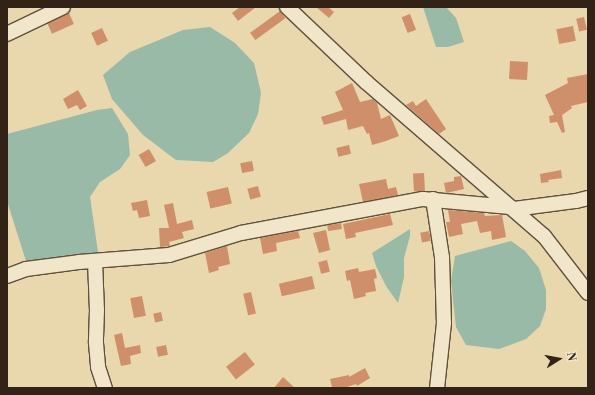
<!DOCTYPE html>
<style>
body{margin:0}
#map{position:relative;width:595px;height:395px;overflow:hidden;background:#e9d7ad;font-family:"Libre Bodoni",serif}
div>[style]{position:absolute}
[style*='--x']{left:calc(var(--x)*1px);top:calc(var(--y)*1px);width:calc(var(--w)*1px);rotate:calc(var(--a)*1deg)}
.water>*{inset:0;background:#98baa7}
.building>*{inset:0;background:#cf8f6a;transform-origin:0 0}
.roads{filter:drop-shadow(1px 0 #60503c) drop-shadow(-1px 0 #60503c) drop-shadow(0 1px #60503c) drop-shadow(0 -1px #60503c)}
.minor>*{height:14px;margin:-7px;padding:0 7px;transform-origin:7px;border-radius:7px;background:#f1e5ca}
span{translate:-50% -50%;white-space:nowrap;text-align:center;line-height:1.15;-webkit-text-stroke:4px #f1e5ca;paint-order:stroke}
.frame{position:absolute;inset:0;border:8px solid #322316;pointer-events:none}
.north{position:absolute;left:539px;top:339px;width:40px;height:40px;-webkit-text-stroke:3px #f1e5ca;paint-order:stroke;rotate:79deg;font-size:11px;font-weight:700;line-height:16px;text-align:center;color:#322316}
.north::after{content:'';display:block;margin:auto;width:14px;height:18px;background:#322316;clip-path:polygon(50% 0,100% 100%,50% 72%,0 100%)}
</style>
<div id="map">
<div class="water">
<div style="clip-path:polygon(423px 7px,446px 7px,456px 18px,464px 42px,448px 47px,436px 47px)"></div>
<div style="clip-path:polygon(210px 27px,235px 43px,254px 63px,261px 93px,258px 114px,249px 133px,228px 153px,213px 162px,176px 160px,143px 135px,112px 99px,103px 75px,130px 52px,183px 30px)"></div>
<div style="clip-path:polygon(112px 108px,128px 134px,130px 155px,120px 169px,100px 182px,90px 197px,98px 252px,60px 259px,26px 261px,7px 201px,7px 134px,97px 110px)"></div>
<div style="clip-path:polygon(410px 229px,410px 236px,404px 258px,404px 277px,398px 303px,386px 286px,376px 266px,372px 253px)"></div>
<div style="clip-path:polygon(511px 241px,525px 251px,539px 268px,546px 290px,546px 309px,540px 326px,526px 339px,499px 349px,466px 345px,456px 327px,451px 281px,455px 256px)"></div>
</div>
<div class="building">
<div style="clip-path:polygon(240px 7px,256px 7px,238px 21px,232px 13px)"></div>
<div style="clip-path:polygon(316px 7px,328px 7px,334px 12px,329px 18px)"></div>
<div style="left:280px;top:11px;width:9px;height:37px;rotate:54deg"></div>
<div style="left:69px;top:13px;width:12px;height:24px;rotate:66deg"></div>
<div style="left:410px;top:14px;width:17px;height:9px;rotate:69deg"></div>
<div style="left:584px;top:17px;width:13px;height:8px;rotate:77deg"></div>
<div style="left:573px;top:26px;width:15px;height:17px;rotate:79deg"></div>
<div style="left:102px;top:28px;width:14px;height:12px;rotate:65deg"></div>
<div style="left:510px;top:61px;width:18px;height:18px;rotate:3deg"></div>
<div style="clip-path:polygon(588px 74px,588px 102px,571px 106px,572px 108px,562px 115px,565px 132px,562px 133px,557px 122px,550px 123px,549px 116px,554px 115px,545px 95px,568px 83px,567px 78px)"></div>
<div style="clip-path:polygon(352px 83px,360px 102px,373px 99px,377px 103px,381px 119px,390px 115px,399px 136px,386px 141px,372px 145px,369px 133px,367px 134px,363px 126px,348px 130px,346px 119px,324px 125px,321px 117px,343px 110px,335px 92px)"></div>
<div style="clip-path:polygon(78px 90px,87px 106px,80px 110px,77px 105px,68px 109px,63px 99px)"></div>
<div style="clip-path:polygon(426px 99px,446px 129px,439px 134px,406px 105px,413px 101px,416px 106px)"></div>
<div style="left:349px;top:145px;width:9px;height:13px;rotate:77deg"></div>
<div style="left:149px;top:149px;width:14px;height:12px;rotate:60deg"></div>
<div style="left:252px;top:161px;width:10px;height:12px;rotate:79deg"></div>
<div style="clip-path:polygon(561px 170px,562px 178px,548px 180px,549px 182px,541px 183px,540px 174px)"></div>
<div style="left:424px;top:173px;width:18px;height:11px;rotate:87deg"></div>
<div style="clip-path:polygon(461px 176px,464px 189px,446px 193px,444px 183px,454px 181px,454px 177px)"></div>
<div style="clip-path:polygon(386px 179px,388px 189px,396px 187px,398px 195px,363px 202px,359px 184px)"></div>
<div style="left:258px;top:186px;width:11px;height:11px;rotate:75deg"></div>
<div style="left:228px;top:187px;width:17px;height:22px;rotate:77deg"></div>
<div style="clip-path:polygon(147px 200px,150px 216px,139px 218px,137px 210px,133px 211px,131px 203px)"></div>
<div style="clip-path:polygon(173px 203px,177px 224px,192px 220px,194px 229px,182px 232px,184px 238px,169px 242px,170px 246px,160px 247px,159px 228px,169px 228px,164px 205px)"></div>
<div style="clip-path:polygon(448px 210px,484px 213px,485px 216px,502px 215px,506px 237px,492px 240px,491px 231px,480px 233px,477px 221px,461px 224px,463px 234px,449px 237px,446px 222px,450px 222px)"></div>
<div style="clip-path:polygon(390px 214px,393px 225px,355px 233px,356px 237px,346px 239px,343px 224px)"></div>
<div style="left:341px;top:223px;width:6px;height:14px;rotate:81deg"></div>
<div style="clip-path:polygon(326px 230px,330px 250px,319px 253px,313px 233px)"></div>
<div style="clip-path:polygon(298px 231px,300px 238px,276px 243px,277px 251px,263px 254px,260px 238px)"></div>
<div style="left:429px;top:231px;width:10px;height:9px;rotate:79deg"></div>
<div style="clip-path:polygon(227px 246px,230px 264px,218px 267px,219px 270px,209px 273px,205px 253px)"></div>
<div style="left:327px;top:260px;width:12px;height:9px;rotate:76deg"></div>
<div style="clip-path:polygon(358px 268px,359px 272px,375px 269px,377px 278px,374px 279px,376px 291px,365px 293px,366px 296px,354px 299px,350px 280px,347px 281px,345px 271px)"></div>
<div style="left:312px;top:276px;width:13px;height:34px;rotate:77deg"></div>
<div style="left:251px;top:292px;width:22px;height:8px;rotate:77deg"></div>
<div style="left:142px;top:296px;width:20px;height:12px;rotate:79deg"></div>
<div style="left:161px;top:312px;width:9px;height:8px;rotate:77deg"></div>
<div style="clip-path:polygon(122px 333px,125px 348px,140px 345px,141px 353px,130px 356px,131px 364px,121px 366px,114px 335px)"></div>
<div style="left:166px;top:345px;width:10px;height:10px;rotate:79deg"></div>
<div style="left:245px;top:352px;width:16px;height:24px;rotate:52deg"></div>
<div style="clip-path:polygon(365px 368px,370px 378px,357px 386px,356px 384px,344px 388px,330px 388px,332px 387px,330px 379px,349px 375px,349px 377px)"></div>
<div style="clip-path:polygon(283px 377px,295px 388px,274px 388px)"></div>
</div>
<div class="roads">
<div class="minor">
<div style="--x:287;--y:7;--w:109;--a:43.5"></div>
<div style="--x:366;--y:82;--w:235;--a:40.9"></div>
<div style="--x:544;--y:236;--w:72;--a:52.3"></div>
<div style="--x:7;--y:34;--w:62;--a:-25.7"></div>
<div style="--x:433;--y:199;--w:59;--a:81.2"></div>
<div style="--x:442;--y:257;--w:66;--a:88.3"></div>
<div style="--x:444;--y:323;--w:65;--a:96.1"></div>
<div style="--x:514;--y:209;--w:63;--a:-7.4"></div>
<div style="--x:576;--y:201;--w:12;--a:-14"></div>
<div style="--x:95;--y:261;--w:49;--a:87.7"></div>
<div style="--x:97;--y:310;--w:33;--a:92"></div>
<div style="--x:96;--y:343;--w:24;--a:85"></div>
<div style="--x:98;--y:367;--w:22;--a:72"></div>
<div style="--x:7;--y:276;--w:20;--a:-20"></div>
<div style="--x:26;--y:269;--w:53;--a:-7.5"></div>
<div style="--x:79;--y:262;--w:90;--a:-4.4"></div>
<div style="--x:169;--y:255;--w:75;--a:-17"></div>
<div style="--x:241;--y:233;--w:185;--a:-10.6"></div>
<div style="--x:423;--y:199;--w:87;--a:5.3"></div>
</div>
</div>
<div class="frame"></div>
<div class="north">N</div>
</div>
